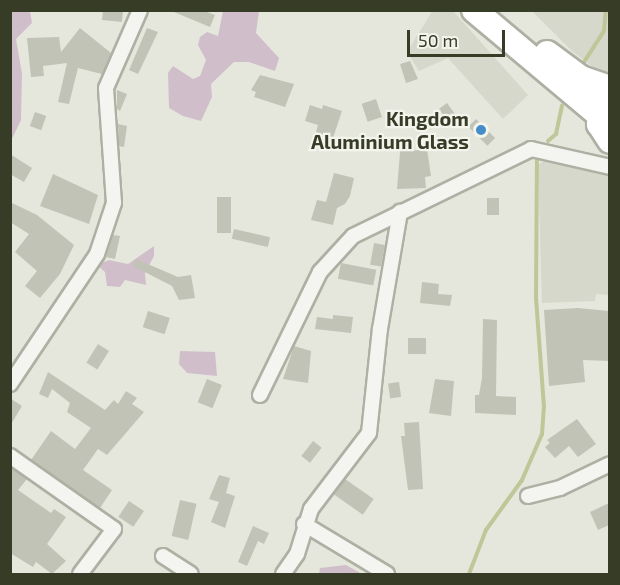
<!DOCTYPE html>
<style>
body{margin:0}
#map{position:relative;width:620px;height:585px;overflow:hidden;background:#e5e7dd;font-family:"Exo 2",sans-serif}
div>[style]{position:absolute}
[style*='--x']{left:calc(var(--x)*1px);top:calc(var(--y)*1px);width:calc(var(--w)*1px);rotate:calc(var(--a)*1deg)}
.built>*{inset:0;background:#d5d8cb}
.green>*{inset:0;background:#d0bfca}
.stream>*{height:4px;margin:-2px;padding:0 2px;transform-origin:2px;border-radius:2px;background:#c1c699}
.building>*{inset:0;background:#c0c3b5;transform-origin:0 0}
.roads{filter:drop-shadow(2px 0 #adb0a3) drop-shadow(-2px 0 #adb0a3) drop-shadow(0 2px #adb0a3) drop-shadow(0 -2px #adb0a3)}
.minor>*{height:14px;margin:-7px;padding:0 7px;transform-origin:7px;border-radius:7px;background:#f4f5f0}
.trunk>*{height:24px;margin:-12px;padding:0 12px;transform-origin:12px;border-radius:12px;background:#fff}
.dots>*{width:16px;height:16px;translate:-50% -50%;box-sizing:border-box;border:3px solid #f3f4ec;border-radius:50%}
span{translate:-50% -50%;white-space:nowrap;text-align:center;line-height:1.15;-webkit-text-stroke:4.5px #f3f4ec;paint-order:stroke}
.poi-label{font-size:20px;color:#373c27;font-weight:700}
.right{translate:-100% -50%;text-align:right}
.frame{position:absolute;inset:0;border:12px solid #373c27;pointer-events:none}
.scale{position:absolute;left:407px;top:30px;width:98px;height:27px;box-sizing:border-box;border:3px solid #373c27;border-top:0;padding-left:8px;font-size:18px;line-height:21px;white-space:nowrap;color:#373c27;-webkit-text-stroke:4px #f3f4ec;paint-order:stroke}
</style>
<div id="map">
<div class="built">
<div style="clip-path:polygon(433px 10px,453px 11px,528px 95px,503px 119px,448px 58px,419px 71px,407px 52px)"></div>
<div style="clip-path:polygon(532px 11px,609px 11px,609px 75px,602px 74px,572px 51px)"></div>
<div style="clip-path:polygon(545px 160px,609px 172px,609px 295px,596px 294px,595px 301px,542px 303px,538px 165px)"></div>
</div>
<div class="green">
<div style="clip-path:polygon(11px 10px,30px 11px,32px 23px,16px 39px,22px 74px,21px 120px,11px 141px)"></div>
<div style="clip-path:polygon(223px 11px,259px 11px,256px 33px,279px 58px,275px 71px,249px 62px,234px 62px,211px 84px,212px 97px,201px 121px,183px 116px,169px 108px,168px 73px,173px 66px,193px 79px,200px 76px,206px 60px,198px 45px,200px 37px,207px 32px,218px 36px)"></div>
<div style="clip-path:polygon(154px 246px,154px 256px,145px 273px,146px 285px,125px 280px,120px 287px,107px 286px,105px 272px,97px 265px,109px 260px,128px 264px)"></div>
<div style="clip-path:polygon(180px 351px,215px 352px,217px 376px,187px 373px,179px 364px)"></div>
<div style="clip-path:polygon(346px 565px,362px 574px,319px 574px,320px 568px)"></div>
</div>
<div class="stream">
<div style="--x:582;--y:65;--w:40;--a:-57.1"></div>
<div style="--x:604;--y:31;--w:21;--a:-85"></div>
<div style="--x:548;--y:141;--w:11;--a:-41"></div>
<div style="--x:556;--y:134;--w:29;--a:-78"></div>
<div style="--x:469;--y:574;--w:47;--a:-68.9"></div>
<div style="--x:486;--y:530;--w:62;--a:-54.2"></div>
<div style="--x:522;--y:480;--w:50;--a:-66.5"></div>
<div style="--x:542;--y:434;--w:27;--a:-86"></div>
<div style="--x:544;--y:407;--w:110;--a:-94.2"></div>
<div style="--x:536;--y:297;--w:137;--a:-89.6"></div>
</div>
<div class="building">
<div style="clip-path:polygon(103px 10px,123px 10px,122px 22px,102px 20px)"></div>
<div style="clip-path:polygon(169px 10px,202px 10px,215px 15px,210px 27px)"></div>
<div style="clip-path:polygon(80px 28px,111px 53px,102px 74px,78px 68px,69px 104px,58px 102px,67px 63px,43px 66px,44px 76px,31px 77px,27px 38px,59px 37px,61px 52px)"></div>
<div style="clip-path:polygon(147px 28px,158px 32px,138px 74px,129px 70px)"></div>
<div style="clip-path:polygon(410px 61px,418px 79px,406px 83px,400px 64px)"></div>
<div style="clip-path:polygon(260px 75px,294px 84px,285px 107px,254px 97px,256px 92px,251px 90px)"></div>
<div style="clip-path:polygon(117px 90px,127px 94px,120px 111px,117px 109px)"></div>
<div style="left:376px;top:99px;width:19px;height:15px;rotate:72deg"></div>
<div style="left:447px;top:103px;width:14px;height:10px;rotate:54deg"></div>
<div style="clip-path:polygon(310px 105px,322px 109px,323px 105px,342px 111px,333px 138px,316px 132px,318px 125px,305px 121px)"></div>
<div style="left:35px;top:112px;width:12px;height:15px;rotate:20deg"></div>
<div style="left:476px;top:119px;width:27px;height:11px;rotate:45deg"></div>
<div style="clip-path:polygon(118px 124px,127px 126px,124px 147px,119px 146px)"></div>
<div style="clip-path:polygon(401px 140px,411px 140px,411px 151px,427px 149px,431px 176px,425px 177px,426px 188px,397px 189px)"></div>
<div style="clip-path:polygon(10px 154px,32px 168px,24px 182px,10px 174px)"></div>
<div style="clip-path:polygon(334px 173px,354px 178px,350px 196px,345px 204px,337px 208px,333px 225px,311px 220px,317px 200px,326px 202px)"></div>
<div style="clip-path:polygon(53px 174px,98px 195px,89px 224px,40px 206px)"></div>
<div style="left:217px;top:197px;width:14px;height:36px"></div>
<div style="left:487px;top:198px;width:12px;height:17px"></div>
<div style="clip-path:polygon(10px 202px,37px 215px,74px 245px,60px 274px,40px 298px,25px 286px,37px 271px,15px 252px,29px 234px,10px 222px)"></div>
<div style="left:234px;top:229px;width:37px;height:10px;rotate:13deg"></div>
<div style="clip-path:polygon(113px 235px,120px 236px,115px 259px,106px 257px)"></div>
<div style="left:374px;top:243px;width:11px;height:22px;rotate:10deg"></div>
<div style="clip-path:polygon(136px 259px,178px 277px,191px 275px,195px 298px,179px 300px,172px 286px,133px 266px)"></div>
<div style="left:341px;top:263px;width:36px;height:16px;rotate:11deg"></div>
<div style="clip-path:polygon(422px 282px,439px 284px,438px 294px,452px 295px,450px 306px,420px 303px)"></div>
<div style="clip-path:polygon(578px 308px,609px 311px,609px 361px,583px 360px,585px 382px,549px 386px,544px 310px)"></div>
<div style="left:148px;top:311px;width:23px;height:17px;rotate:18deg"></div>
<div style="clip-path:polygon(333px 315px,353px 317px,351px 333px,315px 329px,317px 317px,333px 319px)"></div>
<div style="clip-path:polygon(483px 319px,497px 320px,496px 396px,516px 397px,516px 415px,475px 413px,475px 395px,479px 395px,482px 378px)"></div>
<div style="left:426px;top:338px;width:16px;height:18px;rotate:90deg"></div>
<div style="left:98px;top:344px;width:13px;height:22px;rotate:32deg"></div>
<div style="clip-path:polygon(294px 346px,311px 351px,308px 383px,283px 379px)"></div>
<div style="clip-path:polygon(48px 372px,105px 410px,114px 400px,118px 404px,126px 391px,137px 398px,132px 404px,144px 412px,107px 455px,98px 449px,83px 470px,112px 490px,100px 508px,31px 460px,51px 431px,75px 449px,91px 428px,67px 412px,70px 403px,52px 389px,48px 398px,39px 394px)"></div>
<div style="left:207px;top:379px;width:16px;height:25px;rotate:22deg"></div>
<div style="clip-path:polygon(435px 379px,454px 381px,451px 416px,429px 413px)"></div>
<div style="left:399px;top:382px;width:15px;height:11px;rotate:82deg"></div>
<div style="clip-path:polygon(10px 398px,22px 406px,10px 426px)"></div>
<div style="clip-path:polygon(577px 419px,596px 444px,578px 457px,569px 446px,555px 458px,545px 447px,550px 443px,547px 440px)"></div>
<div style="clip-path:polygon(419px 422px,423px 489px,408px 490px,401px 436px,405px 436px,404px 423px)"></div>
<div style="left:313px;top:441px;width:11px;height:19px;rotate:38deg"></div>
<div style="clip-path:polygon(10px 467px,27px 479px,18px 490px,51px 513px,54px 509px,66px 517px,47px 544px,66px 561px,52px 574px,36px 562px,33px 567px,10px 553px)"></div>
<div style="clip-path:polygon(219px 475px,230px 478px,226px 493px,235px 496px,225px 528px,211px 522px,219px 502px,209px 499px)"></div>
<div style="left:345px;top:479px;width:35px;height:19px;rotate:35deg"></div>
<div style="left:180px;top:500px;width:17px;height:37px;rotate:13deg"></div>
<div style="left:129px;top:501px;width:18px;height:19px;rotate:34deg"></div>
<div style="clip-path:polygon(609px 503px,609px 525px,598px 530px,590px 512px)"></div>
<div style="clip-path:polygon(253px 526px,269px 533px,264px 544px,258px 541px,247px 566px,238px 562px)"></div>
</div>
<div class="roads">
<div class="minor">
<div style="--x:10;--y:384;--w:156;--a:-56.2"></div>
<div style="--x:97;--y:254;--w:54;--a:-71.6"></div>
<div style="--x:114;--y:203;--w:115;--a:-94"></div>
<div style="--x:106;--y:88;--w:85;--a:-66.4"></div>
<div style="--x:260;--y:395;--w:137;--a:-64"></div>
<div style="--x:320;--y:272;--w:49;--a:-47.5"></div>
<div style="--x:353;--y:236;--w:198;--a:-26"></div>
<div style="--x:531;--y:149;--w:81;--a:12.8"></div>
<div style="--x:10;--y:456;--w:127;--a:35.1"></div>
<div style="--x:114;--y:529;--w:56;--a:127.1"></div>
<div style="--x:528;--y:496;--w:33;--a:-14"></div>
<div style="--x:560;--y:488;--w:55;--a:-25.6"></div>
<div style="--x:304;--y:524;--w:97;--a:31.1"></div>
<div style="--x:163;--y:556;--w:33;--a:33"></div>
<div style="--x:283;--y:574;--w:24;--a:-55"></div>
<div style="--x:297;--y:554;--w:47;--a:-72.7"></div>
<div style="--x:311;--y:509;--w:96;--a:-52.7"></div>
<div style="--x:369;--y:433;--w:105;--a:-84"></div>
<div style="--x:380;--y:329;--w:119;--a:-80.3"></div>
</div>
<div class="trunk">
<div style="--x:474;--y:10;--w:163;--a:40"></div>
<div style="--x:547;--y:53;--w:42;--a:36.3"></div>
<div style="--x:581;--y:78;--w:31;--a:19"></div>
<div style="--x:605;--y:100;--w:25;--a:104"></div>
<div style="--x:599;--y:124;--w:20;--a:57"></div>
</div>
</div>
<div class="dots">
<div style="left:481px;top:130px;background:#458dc9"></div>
</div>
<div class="poi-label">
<span class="right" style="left:469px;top:130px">Kingdom<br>Aluminium Glass</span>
</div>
<div class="frame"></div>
<div class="scale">50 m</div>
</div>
